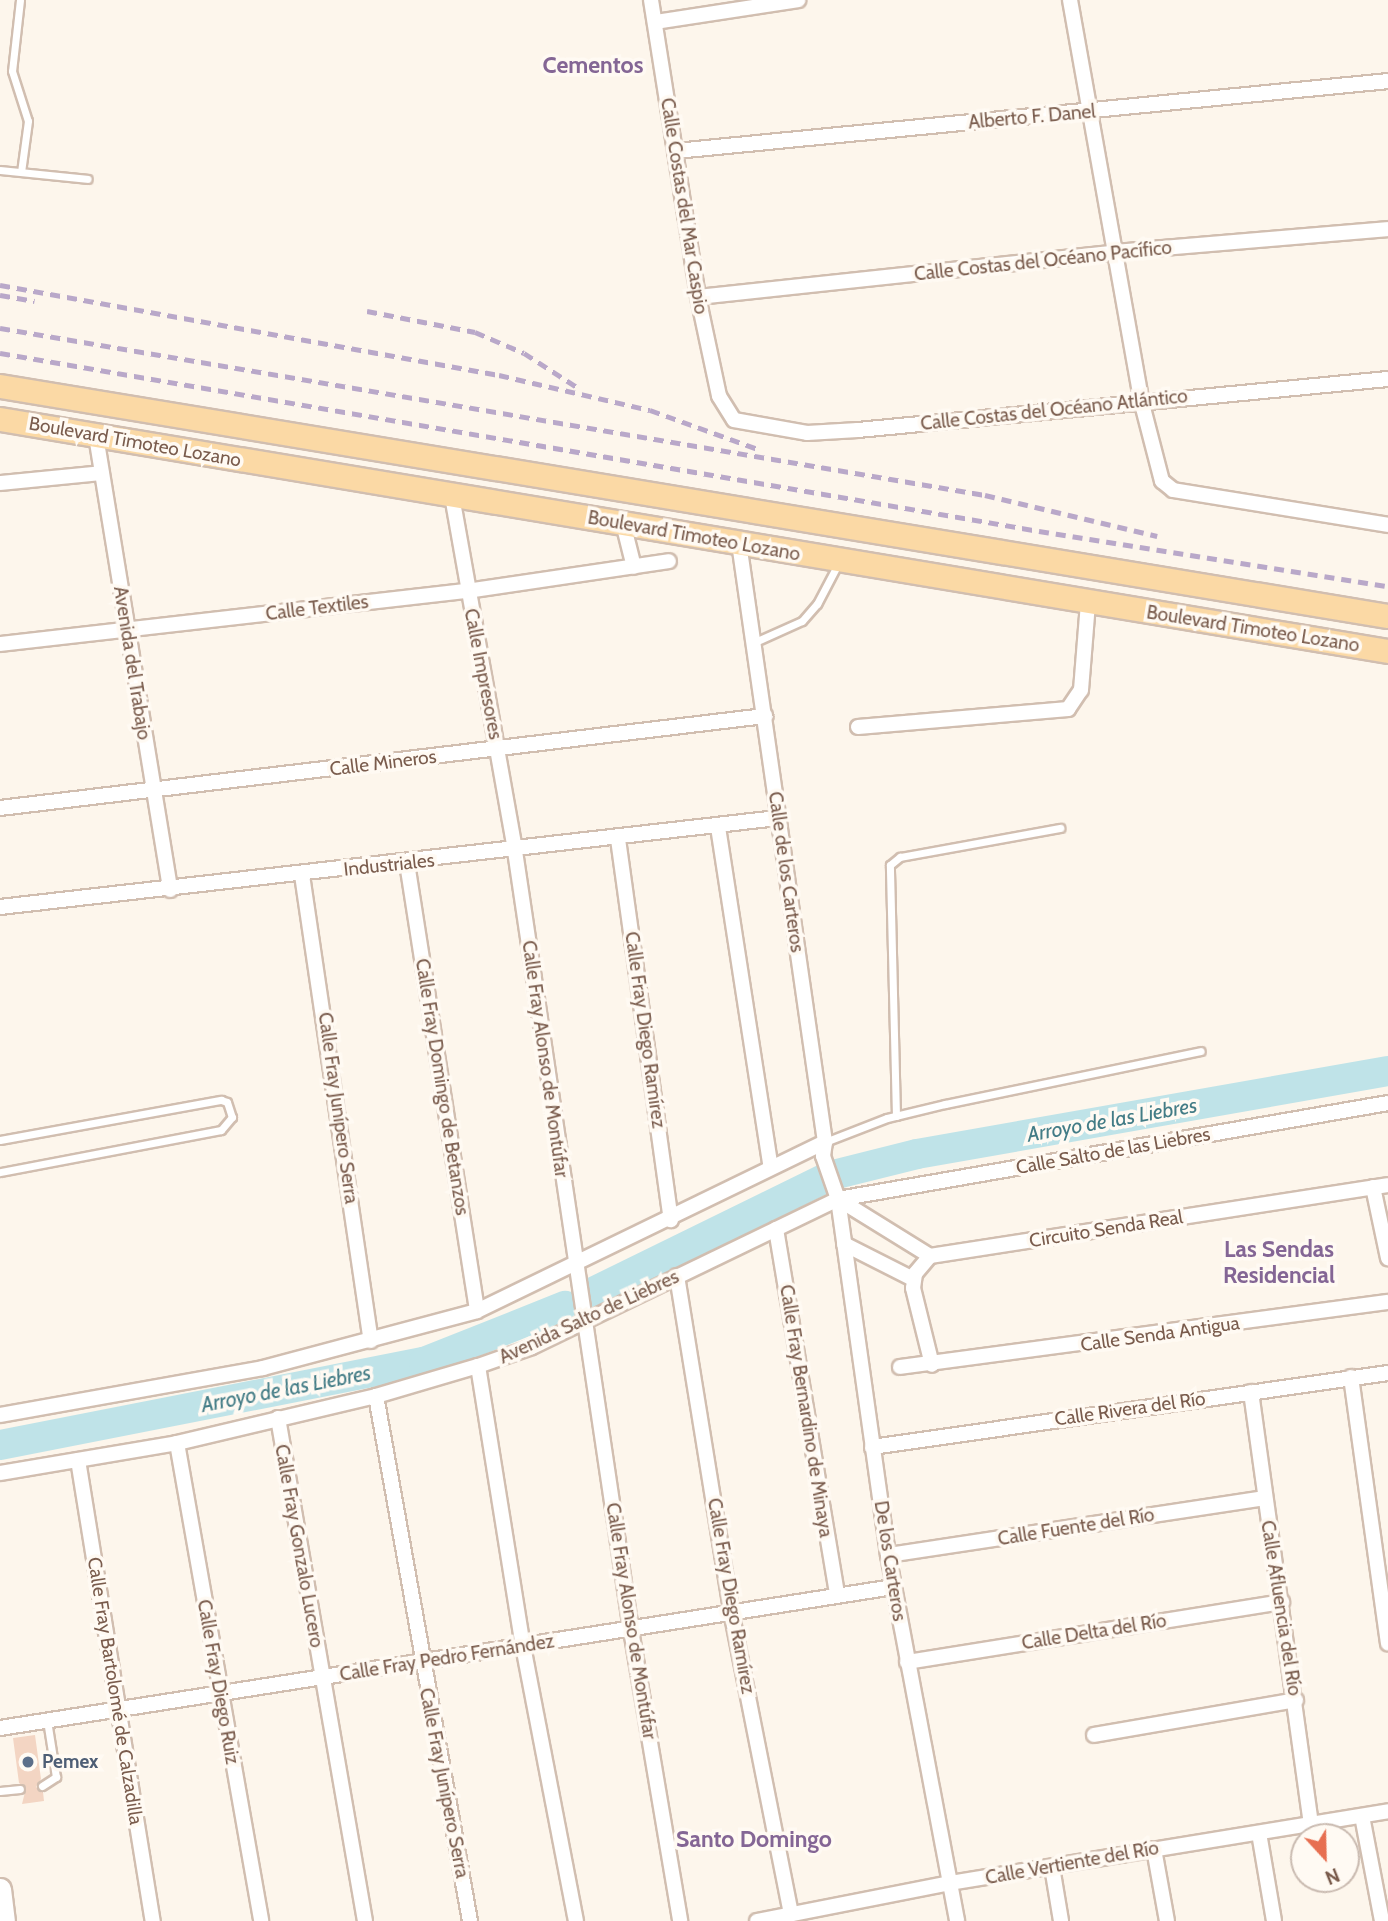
<!DOCTYPE html>
<meta charset="utf-8">
<style>
body{margin:0}
#map{position:relative;width:1388px;height:1921px;overflow:hidden;background:#fdf6ec;font-family:Cabin,sans-serif}
div>[style]{position:absolute}
[style*='--x']{left:calc(var(--x)*1px);top:calc(var(--y)*1px);width:calc(var(--w)*1px);rotate:calc(var(--a)*1deg)}
.river>*{height:30px;margin:-15px;padding:0 15px;transform-origin:15px;border-radius:15px;background:#bfe3e8}
.building>*{inset:0;background:#f3d5c3}
.roads{filter:drop-shadow(2px 0 #d1beb0) drop-shadow(-2px 0 #d1beb0) drop-shadow(0 2px #d1beb0) drop-shadow(0 -2px #d1beb0)}
.service>*{height:7px;margin:-3.5px;padding:0 3.5px;transform-origin:3.5px;border-radius:3.5px;background:#fff}
.minor>*{height:14px;margin:-7px;padding:0 7px;transform-origin:7px;border-radius:7px;background:#fff}
.secondary>*{height:21px;margin:-10.5px;padding:0 10.5px;transform-origin:10.5px;border-radius:10.5px;background:#fff}
.primary>*{height:23px;margin:-11.5px;padding:0 11.5px;transform-origin:11.5px;border-radius:11.5px;background:#fbd9a5}
.rail>*{height:5px;margin-top:-2.5px;transform-origin:0;background:repeating-linear-gradient(90deg,#b9a8c9 0 10px,transparent 0 17px)}
.dots>*{width:19px;height:19px;translate:-50% -50%;box-sizing:border-box;border:4px solid #fffaf3;border-radius:50%}
span{translate:-50% -50%;white-space:nowrap;text-align:center;line-height:1.15;-webkit-text-stroke:7px #fffaf3;paint-order:stroke}
.street-label{font-size:19px;color:#7a5c4d}
.service-label{font-size:19px;color:#4e5e75;font-weight:700}
.left{translate:0 -50%;text-align:left}
.water-label{font-size:21px;color:#437c86;font-style:italic}
.quarter-label{font-size:23px;color:#846695;font-weight:700}
.north{position:absolute;left:1290px;top:1823px;width:70px;height:70px;box-sizing:border-box;background:#fffaf3;border:2px solid #cabbb1;border-radius:50%;rotate:158deg;font-size:19px;font-weight:700;line-height:28px;text-align:center;color:#7a5c4d}
.north::after{content:'';display:block;margin:auto;width:24px;height:32px;background:#e76f51;clip-path:polygon(50% 0,100% 100%,50% 72%,0 100%)}
</style>
<div id="map">
<div class="river">
<div style="--x:837;--y:1174;--w:82;--a:-14"></div>
<div style="--x:917;--y:1154;--w:478;--a:-10"></div>
<div style="--x:591;--y:1293;--w:259;--a:-26.1"></div>
<div style="--x:0;--y:1445;--w:432;--a:-11.1"></div>
<div style="--x:424;--y:1362;--w:152;--a:-21.7"></div>
</div>
<div class="building">
<div style="clip-path:polygon(35px 1735px,41px 1779px,36px 1787px,43px 1792px,44px 1801px,22px 1804px,26px 1788px,19px 1783px,13px 1738px)"></div>
</div>
<div class="roads">
<div class="service">
<div style="--x:20;--y:0;--w:71;--a:96.4"></div>
<div style="--x:12;--y:71;--w:52;--a:72.3"></div>
<div style="--x:28;--y:121;--w:51;--a:97.8"></div>
<div style="--x:0;--y:170;--w:88;--a:5.8"></div>
<div style="--x:755;--y:642;--w:51;--a:-24.1"></div>
<div style="--x:802;--y:621;--w:23;--a:-49"></div>
<div style="--x:817;--y:604;--w:45;--a:-62.3"></div>
<div style="--x:896;--y:1116;--w:251;--a:-91.4"></div>
<div style="--x:890;--y:865;--w:13;--a:-39"></div>
<div style="--x:900;--y:857;--w:163;--a:-10.3"></div>
<div style="--x:0;--y:1140;--w:225;--a:-10.3"></div>
<div style="--x:221;--y:1100;--w:6;--a:18"></div>
<div style="--x:227;--y:1102;--w:16;--a:72"></div>
<div style="--x:232;--y:1117;--w:17;--a:130"></div>
<div style="--x:221;--y:1130;--w:225;--a:169.2"></div>
<div style="--x:825;--y:1142;--w:66;--a:-21.2"></div>
<div style="--x:887;--y:1118;--w:60;--a:-13.6"></div>
<div style="--x:945;--y:1104;--w:261;--a:-11.7"></div>
<div style="--x:42;--y:1786;--w:17;--a:-33"></div>
<div style="--x:56;--y:1777;--w:58;--a:-99"></div>
<div style="--x:0;--y:1791;--w:20;--a:-6"></div>
</div>
<div class="minor">
<div style="--x:651;--y:0;--w:301;--a:81"></div>
<div style="--x:698;--y:297;--w:101;--a:78"></div>
<div style="--x:719;--y:396;--w:28;--a:58"></div>
<div style="--x:734;--y:420;--w:74;--a:10.1"></div>
<div style="--x:807;--y:433;--w:51;--a:-3.4"></div>
<div style="--x:858;--y:430;--w:532;--a:-5.5"></div>
<div style="--x:1070;--y:0;--w:406;--a:79.9"></div>
<div style="--x:1141;--y:400;--w:84;--a:75.5"></div>
<div style="--x:1162;--y:481;--w:14;--a:39"></div>
<div style="--x:1173;--y:490;--w:218;--a:9.2"></div>
<div style="--x:655;--y:22;--w:145;--a:-8.7"></div>
<div style="--x:676;--y:151;--w:715;--a:-5.61"></div>
<div style="--x:698;--y:297;--w:420;--a:-6.1"></div>
<div style="--x:1116;--y:252;--w:273;--a:-4.8"></div>
<div style="--x:96;--y:436;--w:460;--a:80.7"></div>
<div style="--x:0;--y:483;--w:102;--a:-5.6"></div>
<div style="--x:452;--y:496;--w:361;--a:79.9"></div>
<div style="--x:515;--y:851;--w:788;--a:81.53"></div>
<div style="--x:631;--y:1630;--w:295;--a:80.4"></div>
<div style="--x:623;--y:523;--w:45;--a:76"></div>
<div style="--x:739;--y:543;--w:605;--a:81.83"></div>
<div style="--x:825;--y:1142;--w:14;--a:98"></div>
<div style="--x:823;--y:1156;--w:46;--a:70.8"></div>
<div style="--x:838;--y:1199;--w:359;--a:82"></div>
<div style="--x:888;--y:1555;--w:372;--a:79.3"></div>
<div style="--x:0;--y:644;--w:470;--a:-6.5"></div>
<div style="--x:467;--y:591;--w:204;--a:-8.4"></div>
<div style="--x:858;--y:727;--w:211;--a:-4.9"></div>
<div style="--x:1068;--y:709;--w:23;--a:-56"></div>
<div style="--x:1081;--y:690;--w:87;--a:-85.4"></div>
<div style="--x:0;--y:808;--w:771;--a:-6.86"></div>
<div style="--x:718;--y:827;--w:345;--a:81.2"></div>
<div style="--x:618;--y:839;--w:385;--a:82.1"></div>
<div style="--x:407;--y:863;--w:453;--a:81.1"></div>
<div style="--x:302;--y:875;--w:471;--a:81.6"></div>
<div style="--x:0;--y:907;--w:782;--a:-6.53"></div>
<div style="--x:1373;--y:1187;--w:73;--a:78.1"></div>
<div style="--x:838;--y:1199;--w:108;--a:31.8"></div>
<div style="--x:930;--y:1256;--w:463;--a:-8.8"></div>
<div style="--x:776;--y:1229;--w:370;--a:80.5"></div>
<div style="--x:844;--y:1244;--w:77;--a:26.9"></div>
<div style="--x:930;--y:1256;--w:23;--a:130"></div>
<div style="--x:915;--y:1274;--w:14;--a:98"></div>
<div style="--x:913;--y:1288;--w:79;--a:76.1"></div>
<div style="--x:677;--y:1276;--w:339;--a:80.8"></div>
<div style="--x:731;--y:1611;--w:309;--a:78.8"></div>
<div style="--x:478;--y:1366;--w:284;--a:80.9"></div>
<div style="--x:523;--y:1646;--w:280;--a:79.1"></div>
<div style="--x:900;--y:1367;--w:492;--a:-7.6"></div>
<div style="--x:1351;--y:1377;--w:269;--a:82.1"></div>
<div style="--x:1251;--y:1392;--w:436;--a:82.1"></div>
<div style="--x:376;--y:1396;--w:533;--a:79.85"></div>
<div style="--x:0;--y:1415;--w:267;--a:-10.1"></div>
<div style="--x:263;--y:1368;--w:221;--a:-14.9"></div>
<div style="--x:477;--y:1311;--w:387;--a:-25.9"></div>
<div style="--x:278;--y:1418;--w:510;--a:80.19"></div>
<div style="--x:177;--y:1443;--w:485;--a:80"></div>
<div style="--x:872;--y:1447;--w:521;--a:-8.16"></div>
<div style="--x:78;--y:1460;--w:467;--a:80.8"></div>
<div style="--x:0;--y:1473;--w:180;--a:-9.6"></div>
<div style="--x:177;--y:1443;--w:204;--a:-13.3"></div>
<div style="--x:376;--y:1396;--w:106;--a:-16.4"></div>
<div style="--x:478;--y:1366;--w:57;--a:-19.4"></div>
<div style="--x:532;--y:1347;--w:340;--a:-25.8"></div>
<div style="--x:838;--y:1199;--w:558;--a:-9.9"></div>
<div style="--x:888;--y:1555;--w:381;--a:-8.6"></div>
<div style="--x:907;--y:1662;--w:380;--a:-9.1"></div>
<div style="--x:0;--y:1728;--w:904;--a:-8.97"></div>
<div style="--x:1094;--y:1735;--w:205;--a:-9.8"></div>
<div style="--x:1362;--y:1816;--w:107;--a:79.2"></div>
<div style="--x:1259;--y:1833;--w:89;--a:80.3"></div>
<div style="--x:1154;--y:1849;--w:73;--a:79.8"></div>
<div style="--x:1052;--y:1867;--w:55;--a:80.5"></div>
<div style="--x:757;--y:1921;--w:197;--a:-11.1"></div>
<div style="--x:950;--y:1883;--w:444;--a:-9.3"></div>
</div>
<div class="secondary">
<div style="--x:0;--y:1889;--w:32;--a:83"></div>
</div>
<div class="primary">
<div style="--x:0;--y:386;--w:1407;--a:9.41"></div>
<div style="--x:0;--y:419;--w:1407;--a:9.49"></div>
</div>
</div>
<div class="rail">
<div style="--x:0;--y:285;--w:507;--a:10.22"></div>
<div style="--x:499;--y:375;--w:155;--a:13.1"></div>
<div style="--x:650;--y:410;--w:115;--a:19.9"></div>
<div style="--x:0;--y:295;--w:35;--a:10"></div>
<div style="--x:367;--y:311;--w:110;--a:11"></div>
<div style="--x:475;--y:332;--w:53;--a:23.2"></div>
<div style="--x:524;--y:353;--w:63;--a:32.7"></div>
<div style="--x:0;--y:328;--w:999;--a:9.62"></div>
<div style="--x:985;--y:495;--w:177;--a:13.4"></div>
<div style="--x:0;--y:353;--w:1054;--a:9.72"></div>
<div style="--x:1039;--y:531;--w:353;--a:9"></div>
</div>
<div class="dots">
<div style="left:28px;top:1762px;background:#5c6f8a"></div>
</div>
<div class="street-label">
<span style="left:1032px;top:117px;rotate:-5deg">Alberto F. Danel</span>
<span style="left:684px;top:206px;rotate:81deg">Calle Costas del Mar Caspio</span>
<span style="left:1043px;top:261px;rotate:-6deg">Calle Costas del Océano Pacífico</span>
<span style="left:1054px;top:410px;rotate:-6deg">Calle Costas del Océano Atlántico</span>
<span style="left:135px;top:442px;rotate:10deg">Boulevard Timoteo Lozano</span>
<span style="left:694px;top:536px;rotate:10deg">Boulevard Timoteo Lozano</span>
<span style="left:317px;top:608px;rotate:-7deg">Calle Textiles</span>
<span style="left:1253px;top:629px;rotate:9deg">Boulevard Timoteo Lozano</span>
<span style="left:132px;top:663px;rotate:81deg">Avenida del Trabajo</span>
<span style="left:483px;top:674px;rotate:79deg">Calle Impresores</span>
<span style="left:383px;top:763px;rotate:-7deg">Calle Mineros</span>
<span style="left:389px;top:865px;rotate:-6deg">Industriales</span>
<span style="left:786px;top:872px;rotate:82deg">Calle de los Carteros</span>
<span style="left:645px;top:1030px;rotate:82deg">Calle Fray Diego Ramírez</span>
<span style="left:545px;top:1059px;rotate:82deg">Calle Fray Alonso de Montúfar</span>
<span style="left:442px;top:1087px;rotate:81deg">Calle Fray Domingo de Betanzos</span>
<span style="left:338px;top:1108px;rotate:82deg">Calle Fray Junípero Serra</span>
<span style="left:1113px;top:1151px;rotate:-10deg">Calle Salto de las Liebres</span>
<span style="left:1106px;top:1229px;rotate:-9deg">Circuito Senda Real</span>
<span style="left:589px;top:1317px;rotate:-25deg">Avenida Salto de Liebres</span>
<span style="left:1160px;top:1334px;rotate:-8deg">Calle Senda Antigua</span>
<span style="left:1130px;top:1409px;rotate:-8deg">Calle Rivera del Río</span>
<span style="left:806px;top:1411px;rotate:81deg">Calle Fray Bernardino de Minaya</span>
<span style="left:1076px;top:1527px;rotate:-9deg">Calle Fuente del Río</span>
<span style="left:299px;top:1546px;rotate:80deg">Calle Fray Gonzalo Lucero</span>
<span style="left:890px;top:1561px;rotate:81deg">De los Carteros</span>
<span style="left:731px;top:1596px;rotate:80deg">Calle Fray Diego Ramírez</span>
<span style="left:1281px;top:1608px;rotate:81deg">Calle Afluencia del Río</span>
<span style="left:631px;top:1621px;rotate:81deg">Calle Fray Alonso de Montúfar</span>
<span style="left:1094px;top:1632px;rotate:-9deg">Calle Delta del Río</span>
<span style="left:447px;top:1658px;rotate:-9deg">Calle Fray Pedro Fernández</span>
<span style="left:218px;top:1682px;rotate:80deg">Calle Fray Diego Ruiz</span>
<span style="left:115px;top:1691px;rotate:81deg">Calle Fray Bartolomé de Calzadilla</span>
<span style="left:444px;top:1783px;rotate:79deg">Calle Fray Junípero Serra</span>
<span style="left:1072px;top:1863px;rotate:-10deg">Calle Vertiente del Río</span>
</div>
<div class="service-label">
<span class="left" style="left:42px;top:1762px">Pemex</span>
</div>
<div class="water-label">
<span style="left:1112px;top:1120px;rotate:-10deg">Arroyo de las Liebres</span>
<span style="left:286px;top:1389px;rotate:-11deg">Arroyo de las Liebres</span>
</div>
<div class="quarter-label">
<span style="left:593px;top:65px">Cementos</span>
<span style="left:1279px;top:1262px">Las Sendas<br>Residencial</span>
<span style="left:754px;top:1839px">Santo Domingo</span>
</div>
<div class="north">N</div>
</div>
